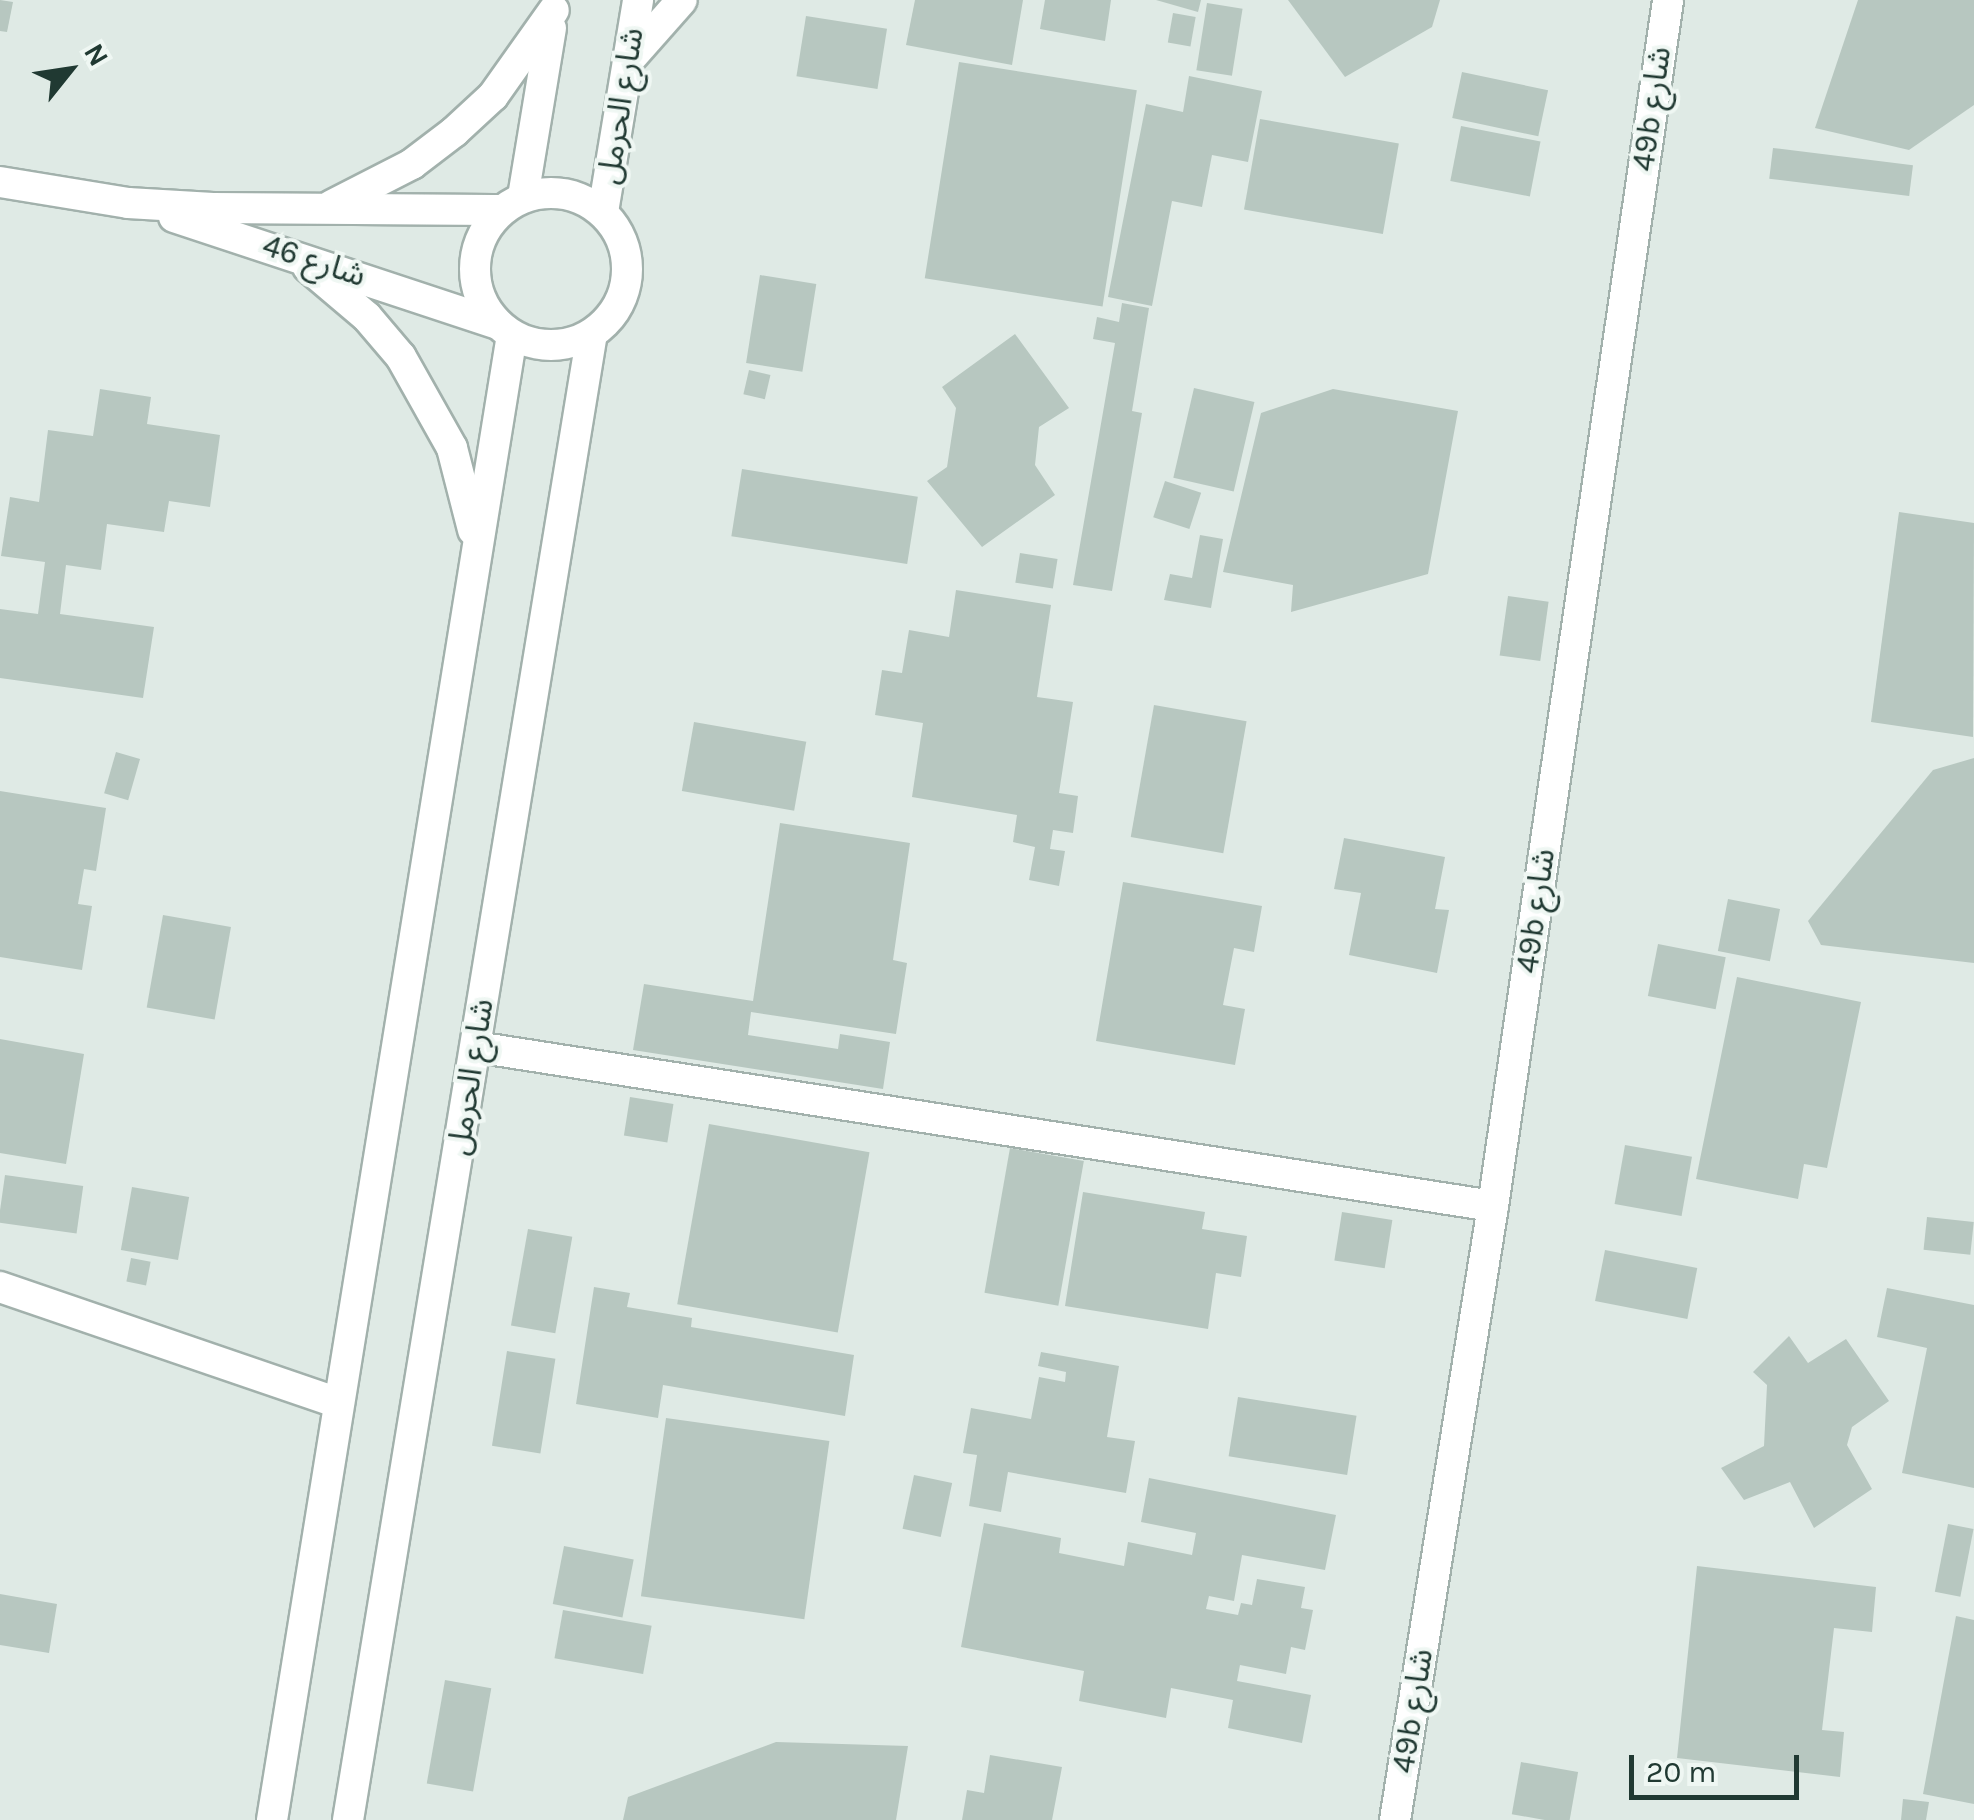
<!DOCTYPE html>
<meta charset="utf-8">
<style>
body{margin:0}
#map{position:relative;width:1974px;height:1820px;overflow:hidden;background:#dfeae5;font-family:Karla,"Noto Sans Arabic",sans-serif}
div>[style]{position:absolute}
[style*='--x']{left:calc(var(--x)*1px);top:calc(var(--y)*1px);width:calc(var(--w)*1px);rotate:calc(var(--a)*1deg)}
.building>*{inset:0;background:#b7c7c0;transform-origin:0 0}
.roads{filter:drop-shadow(2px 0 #a2b1ac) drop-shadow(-2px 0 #a2b1ac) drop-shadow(0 2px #a2b1ac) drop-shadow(0 -2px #a2b1ac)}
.minor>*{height:30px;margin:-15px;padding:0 15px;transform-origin:15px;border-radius:15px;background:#fff}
.minor>.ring{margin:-15px;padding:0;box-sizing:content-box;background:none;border:30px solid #fff;border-radius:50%}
span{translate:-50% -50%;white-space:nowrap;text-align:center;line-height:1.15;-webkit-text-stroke:8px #eff7f3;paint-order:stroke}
.street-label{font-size:32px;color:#203932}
.north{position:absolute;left:20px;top:20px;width:100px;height:100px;-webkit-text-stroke:8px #eff7f3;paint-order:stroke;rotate:60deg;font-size:28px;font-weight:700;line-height:40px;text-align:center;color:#203932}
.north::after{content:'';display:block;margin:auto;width:35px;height:45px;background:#203932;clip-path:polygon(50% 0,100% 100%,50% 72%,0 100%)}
.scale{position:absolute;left:1629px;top:1755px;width:170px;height:45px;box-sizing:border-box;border:5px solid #203932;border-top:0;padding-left:12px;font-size:30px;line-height:35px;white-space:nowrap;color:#203932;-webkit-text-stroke:8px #eff7f3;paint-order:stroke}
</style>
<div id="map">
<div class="building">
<div style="clip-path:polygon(0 0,13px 2px,7px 32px,0 31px)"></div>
<div style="clip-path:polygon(915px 0,1023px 0,1012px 65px,906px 45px)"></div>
<div style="clip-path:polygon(1045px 0,1111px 0,1105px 41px,1040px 29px)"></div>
<div style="clip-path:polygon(1156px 0,1201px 0,1198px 12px)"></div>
<div style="clip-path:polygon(1288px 0,1440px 0,1432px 27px,1345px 77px)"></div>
<div style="clip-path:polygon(1858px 0,1974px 0,1974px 105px,1909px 150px,1815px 128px)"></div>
<div style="left:1207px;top:3px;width:36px;height:68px;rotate:9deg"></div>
<div style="left:1173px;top:13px;width:23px;height:30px;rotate:10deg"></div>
<div style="left:806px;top:16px;width:82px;height:61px;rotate:9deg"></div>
<div style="left:959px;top:62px;width:180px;height:219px;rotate:9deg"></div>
<div style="left:1462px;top:72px;width:88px;height:47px;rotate:12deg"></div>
<div style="clip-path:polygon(1189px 76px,1262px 91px,1248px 162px,1212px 155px,1202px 207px,1172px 201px,1152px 306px,1108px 297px,1146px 104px,1183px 112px)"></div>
<div style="left:1260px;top:119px;width:141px;height:92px;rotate:10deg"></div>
<div style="left:1461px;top:126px;width:81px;height:56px;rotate:11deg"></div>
<div style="left:1773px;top:148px;width:141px;height:31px;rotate:7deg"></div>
<div style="left:760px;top:275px;width:57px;height:89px;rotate:9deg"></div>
<div style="clip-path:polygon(1122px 303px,1149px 308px,1132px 411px,1142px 413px,1112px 591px,1073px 585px,1115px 343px,1093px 339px,1097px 317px,1119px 322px)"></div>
<div style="clip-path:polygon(1015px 334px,1069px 408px,1039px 427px,1035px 465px,1055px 495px,982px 547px,927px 481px,947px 467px,956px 408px,942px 387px)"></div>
<div style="left:749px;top:370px;width:22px;height:25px;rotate:13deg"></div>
<div style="left:1194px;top:388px;width:62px;height:92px;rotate:13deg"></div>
<div style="clip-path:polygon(100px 389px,151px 397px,147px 424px,220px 435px,210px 507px,169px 501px,164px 532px,107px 524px,101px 570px,66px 565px,60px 614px,154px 627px,143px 698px,0 678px,0 609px,38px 614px,45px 562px,1px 556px,10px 497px,39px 502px,48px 430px,93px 436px)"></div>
<div style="clip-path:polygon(1333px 389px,1458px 411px,1428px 574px,1291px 612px,1293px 585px,1223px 572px,1261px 413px)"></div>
<div style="left:742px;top:469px;width:178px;height:68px;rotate:9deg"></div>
<div style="left:1165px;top:481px;width:38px;height:38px;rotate:18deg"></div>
<div style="clip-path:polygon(1899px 512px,1974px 523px,1973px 737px,1871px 722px)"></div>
<div style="clip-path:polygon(1200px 535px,1223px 539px,1211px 608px,1164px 600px,1170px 574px,1192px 578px)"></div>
<div style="left:1020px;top:553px;width:38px;height:30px;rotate:9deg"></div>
<div style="clip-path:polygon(956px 590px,1051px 605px,1037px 697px,1073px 702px,1059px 793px,1078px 796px,1073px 833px,1053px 830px,1050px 849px,1065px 851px,1059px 886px,1029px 880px,1035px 847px,1013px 842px,1017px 815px,912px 797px,923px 723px,875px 715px,882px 670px,902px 673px,909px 630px,949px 637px)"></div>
<div style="left:1508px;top:596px;width:41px;height:60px;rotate:8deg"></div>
<div style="left:1154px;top:705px;width:94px;height:134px;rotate:10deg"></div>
<div style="left:694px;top:722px;width:114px;height:70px;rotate:10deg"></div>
<div style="left:116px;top:752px;width:25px;height:43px;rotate:16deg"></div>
<div style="clip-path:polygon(1974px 758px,1974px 963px,1821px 945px,1808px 921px,1933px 770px)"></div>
<div style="clip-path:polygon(0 791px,106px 808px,96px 871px,84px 869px,78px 904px,92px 906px,82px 970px,0 957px)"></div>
<div style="clip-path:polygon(780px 823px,910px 843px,893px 960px,907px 963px,896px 1034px,751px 1012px,748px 1035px,838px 1049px,840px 1034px,890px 1042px,883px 1089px,633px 1050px,644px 984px,753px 1001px)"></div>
<div style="clip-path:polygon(1344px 838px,1445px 857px,1435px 909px,1449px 910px,1437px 973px,1349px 955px,1361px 893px,1334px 889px)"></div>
<div style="clip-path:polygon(1123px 882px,1262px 906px,1254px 952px,1234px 948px,1223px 1005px,1245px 1009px,1235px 1065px,1096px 1041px)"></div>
<div style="left:1728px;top:899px;width:53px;height:53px;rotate:11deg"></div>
<div style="left:163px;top:915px;width:69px;height:94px;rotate:10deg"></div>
<div style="left:1658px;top:944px;width:69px;height:53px;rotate:11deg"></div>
<div style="clip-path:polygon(1737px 977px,1861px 1002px,1827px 1168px,1804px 1164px,1798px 1199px,1696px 1179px)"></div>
<div style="clip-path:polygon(0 1039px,84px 1054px,66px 1164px,0 1153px)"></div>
<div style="left:630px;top:1097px;width:44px;height:39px;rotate:9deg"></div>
<div style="left:709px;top:1124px;width:163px;height:183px;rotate:10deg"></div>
<div style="left:1625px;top:1145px;width:68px;height:60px;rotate:10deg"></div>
<div style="left:1010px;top:1148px;width:75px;height:147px;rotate:10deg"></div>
<div style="left:5px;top:1175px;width:79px;height:48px;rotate:8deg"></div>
<div style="left:132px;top:1187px;width:58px;height:64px;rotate:10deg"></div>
<div style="clip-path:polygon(1083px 1192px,1205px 1212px,1202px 1229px,1247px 1236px,1241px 1277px,1216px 1273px,1208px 1329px,1065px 1306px)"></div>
<div style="left:1342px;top:1212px;width:51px;height:49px;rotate:9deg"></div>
<div style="left:1927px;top:1217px;width:47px;height:33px;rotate:6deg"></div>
<div style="left:528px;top:1229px;width:45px;height:98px;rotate:10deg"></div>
<div style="left:1605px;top:1250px;width:94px;height:52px;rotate:11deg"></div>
<div style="left:131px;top:1258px;width:20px;height:24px;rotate:11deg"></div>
<div style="clip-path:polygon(594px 1287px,630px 1293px,627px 1307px,692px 1318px,691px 1327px,854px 1355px,845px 1416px,663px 1385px,658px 1418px,576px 1404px)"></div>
<div style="clip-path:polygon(1887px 1288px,1974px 1305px,1974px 1488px,1902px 1473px,1927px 1348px,1877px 1337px)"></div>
<div style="clip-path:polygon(1789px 1336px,1808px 1363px,1846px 1339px,1889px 1401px,1852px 1427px,1847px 1445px,1872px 1489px,1814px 1528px,1790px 1482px,1744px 1500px,1721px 1468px,1764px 1446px,1767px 1385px,1753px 1372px)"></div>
<div style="left:507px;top:1351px;width:49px;height:96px;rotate:9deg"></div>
<div style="clip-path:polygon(1041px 1352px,1119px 1366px,1107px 1437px,1135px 1441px,1126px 1493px,1008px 1472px,1001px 1512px,969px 1506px,977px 1455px,963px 1453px,971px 1408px,1031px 1419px,1039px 1377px,1065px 1382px,1066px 1372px,1038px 1366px)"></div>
<div style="left:1238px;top:1397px;width:120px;height:60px;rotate:9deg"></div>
<div style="left:666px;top:1418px;width:165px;height:180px;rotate:8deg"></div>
<div style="left:914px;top:1475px;width:39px;height:55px;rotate:12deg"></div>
<div style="clip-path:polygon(1149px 1478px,1336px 1515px,1325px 1570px,1242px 1555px,1234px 1601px,1209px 1596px,1206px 1609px,1238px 1615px,1241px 1603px,1252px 1605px,1257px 1579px,1305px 1587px,1301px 1608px,1313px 1610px,1305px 1650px,1291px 1647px,1286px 1674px,1240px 1665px,1237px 1681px,1311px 1695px,1302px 1743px,1228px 1728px,1233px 1700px,1171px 1688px,1166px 1718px,1079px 1701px,1084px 1671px,961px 1647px,984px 1523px,1061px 1538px,1059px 1553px,1124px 1566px,1128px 1542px,1192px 1555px,1196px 1533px,1141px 1522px)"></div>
<div style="left:1948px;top:1524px;width:26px;height:69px;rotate:11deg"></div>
<div style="left:564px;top:1546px;width:71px;height:59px;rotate:11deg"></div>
<div style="clip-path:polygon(1697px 1566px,1876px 1587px,1872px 1632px,1834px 1628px,1822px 1730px,1844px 1732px,1840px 1777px,1677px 1758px)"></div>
<div style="clip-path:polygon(0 1594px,57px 1604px,49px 1653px,0 1645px)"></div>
<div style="left:563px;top:1610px;width:90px;height:49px;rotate:10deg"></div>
<div style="clip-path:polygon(1956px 1616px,1974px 1620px,1974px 1804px,1923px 1794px)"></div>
<div style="left:445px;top:1680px;width:47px;height:105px;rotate:10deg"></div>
<div style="clip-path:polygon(776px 1742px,908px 1746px,896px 1820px,623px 1820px,628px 1797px)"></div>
<div style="clip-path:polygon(990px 1755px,1062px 1767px,1052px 1820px,962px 1820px,967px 1790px,984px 1793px)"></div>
<div style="left:1521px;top:1762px;width:58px;height:53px;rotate:10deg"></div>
<div style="clip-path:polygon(1903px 1799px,1929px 1802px,1926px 1820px,1901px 1820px)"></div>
</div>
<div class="roads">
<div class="minor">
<div style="--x:628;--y:61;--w:81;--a:-48.5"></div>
<div style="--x:0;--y:182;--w:130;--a:9.3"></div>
<div style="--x:128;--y:203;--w:85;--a:3.4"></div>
<div style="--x:213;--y:208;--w:287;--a:0.4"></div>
<div class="ring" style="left:475px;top:193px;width:122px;height:122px"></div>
<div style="--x:523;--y:197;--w:171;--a:-80.6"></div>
<div style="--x:332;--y:205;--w:90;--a:-27.1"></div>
<div style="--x:412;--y:164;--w:53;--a:-37.3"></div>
<div style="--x:454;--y:132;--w:53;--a:-42.7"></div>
<div style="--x:493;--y:96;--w:105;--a:-54.7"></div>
<div style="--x:603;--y:212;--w:215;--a:-80.6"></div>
<div style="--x:174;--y:217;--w:341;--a:18.3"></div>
<div style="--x:308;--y:267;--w:77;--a:40.3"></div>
<div style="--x:367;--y:317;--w:52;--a:49.6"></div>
<div style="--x:401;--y:357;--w:104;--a:60.7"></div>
<div style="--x:452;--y:448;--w:85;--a:75.6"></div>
<div style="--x:476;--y:1047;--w:1029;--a:8.89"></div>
<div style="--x:0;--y:1287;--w:358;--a:18.9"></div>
<div style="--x:272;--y:1820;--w:1504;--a:-80.82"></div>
<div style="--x:348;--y:1820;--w:1506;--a:-80.68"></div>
<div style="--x:1395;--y:1820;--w:622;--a:-80.93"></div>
<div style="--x:1493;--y:1206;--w:1219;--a:-81.74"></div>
</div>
</div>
<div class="street-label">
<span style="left:621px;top:106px;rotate:-81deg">شارع الحرمل</span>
<span style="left:1652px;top:109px;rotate:-82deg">49b شارع</span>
<span style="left:314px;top:261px;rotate:18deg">شارع 46</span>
<span style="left:1536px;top:911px;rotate:-82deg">49b شارع</span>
<span style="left:471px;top:1077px;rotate:-81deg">شارع الحرمل</span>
<span style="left:1413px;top:1711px;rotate:-81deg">49b شارع</span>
</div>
<div class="north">N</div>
<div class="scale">20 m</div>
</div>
